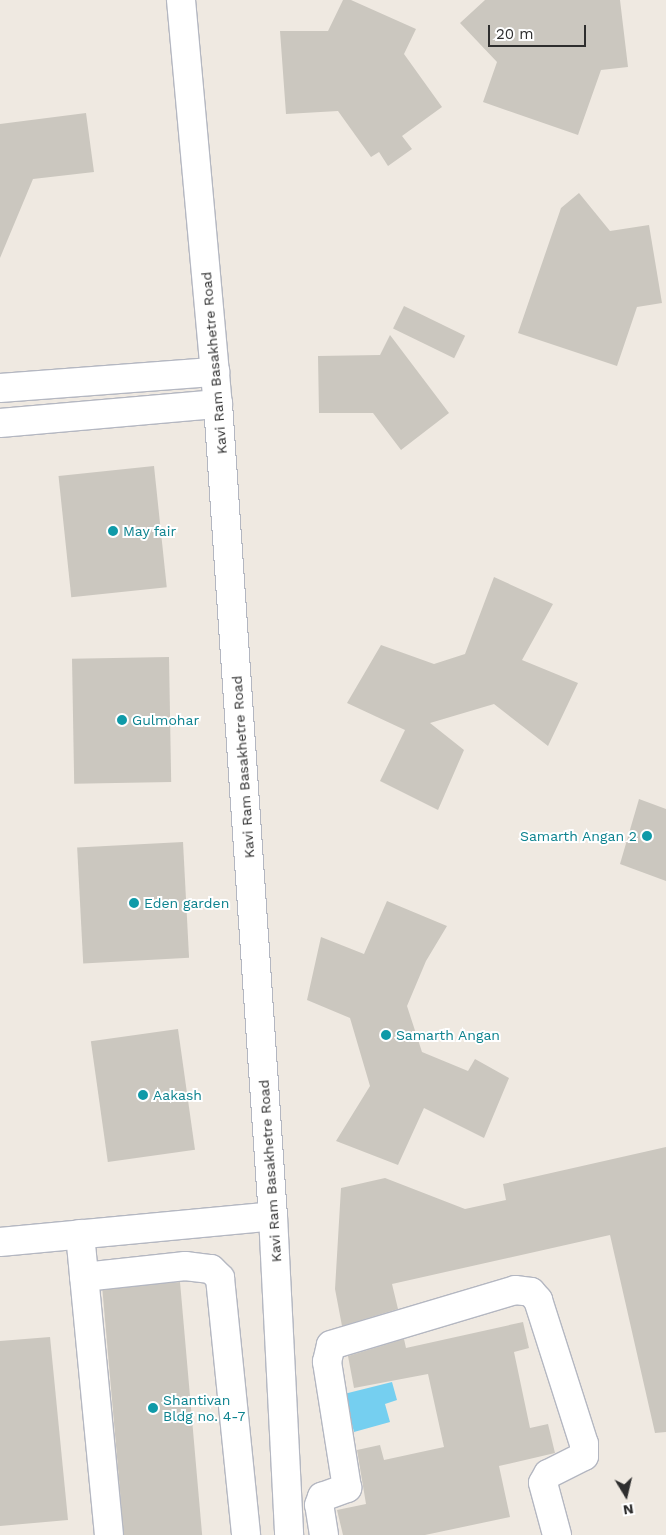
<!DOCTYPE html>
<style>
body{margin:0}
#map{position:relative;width:666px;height:1535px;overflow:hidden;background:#efe9e1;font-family:"Work Sans",sans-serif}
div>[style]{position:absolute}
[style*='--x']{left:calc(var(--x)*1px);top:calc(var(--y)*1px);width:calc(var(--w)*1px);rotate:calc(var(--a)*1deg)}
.water>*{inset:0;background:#75cff0}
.building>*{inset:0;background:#cbc7bf;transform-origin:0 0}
.roads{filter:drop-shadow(1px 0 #b4b7c1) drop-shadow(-1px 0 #b4b7c1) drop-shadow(0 1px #b4b7c1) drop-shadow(0 -1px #b4b7c1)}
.minor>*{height:28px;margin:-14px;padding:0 14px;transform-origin:14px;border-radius:14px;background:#fff}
.dots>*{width:14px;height:14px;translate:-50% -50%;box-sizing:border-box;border:2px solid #fff;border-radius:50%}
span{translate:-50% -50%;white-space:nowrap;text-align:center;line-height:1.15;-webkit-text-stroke:4px #fff;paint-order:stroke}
.street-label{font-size:14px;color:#2e2e2e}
.culture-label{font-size:14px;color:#0d838f}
.left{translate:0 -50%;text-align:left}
.right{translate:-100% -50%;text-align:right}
.north{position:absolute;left:601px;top:1470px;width:50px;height:50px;-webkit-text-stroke:4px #fff;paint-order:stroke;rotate:171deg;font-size:14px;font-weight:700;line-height:20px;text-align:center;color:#2e2e2e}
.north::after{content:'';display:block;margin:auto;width:18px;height:22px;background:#2e2e2e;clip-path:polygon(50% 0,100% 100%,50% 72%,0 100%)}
.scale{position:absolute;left:488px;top:25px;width:98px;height:22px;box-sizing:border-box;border:2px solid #2e2e2e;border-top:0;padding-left:6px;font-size:15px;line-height:18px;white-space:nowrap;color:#2e2e2e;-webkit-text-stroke:4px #fff;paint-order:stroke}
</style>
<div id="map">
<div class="water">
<div style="clip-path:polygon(392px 1382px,397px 1400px,385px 1404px,390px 1422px,354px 1432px,344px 1394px)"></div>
</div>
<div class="building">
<div style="clip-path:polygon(343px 0,351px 0,416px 29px,404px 54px,442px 107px,402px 136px,412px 149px,388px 166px,379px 152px,371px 157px,338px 111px,286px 114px,280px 31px,328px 31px)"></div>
<div style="clip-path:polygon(485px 0,620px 0,628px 67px,601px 70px,578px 135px,483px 102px,497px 62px,460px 23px)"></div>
<div style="clip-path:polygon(86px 113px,94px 172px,33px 179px,0 258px,0 124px)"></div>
<div style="clip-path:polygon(579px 193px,610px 231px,649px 225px,662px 303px,637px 307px,617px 366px,518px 333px,561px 208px)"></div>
<div style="left:404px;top:306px;width:68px;height:25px;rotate:26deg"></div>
<div style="clip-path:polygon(390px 335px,449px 413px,401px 450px,373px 413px,319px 413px,318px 356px,380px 355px)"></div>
<div style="left:154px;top:466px;width:122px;height:96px;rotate:84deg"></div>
<div style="clip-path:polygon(494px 577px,553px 604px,522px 660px,578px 683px,548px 746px,494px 704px,430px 723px,464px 750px,438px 810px,380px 781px,405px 730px,347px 703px,381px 645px,434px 664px,465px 654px)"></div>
<div style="left:169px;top:657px;width:125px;height:97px;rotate:89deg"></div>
<div style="clip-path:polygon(639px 799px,666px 809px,666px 881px,620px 864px)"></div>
<div style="left:183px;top:842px;width:116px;height:106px;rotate:87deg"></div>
<div style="clip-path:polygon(387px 901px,447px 926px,426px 961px,407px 1006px,422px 1052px,468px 1071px,475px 1059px,509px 1078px,484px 1138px,424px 1108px,398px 1165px,336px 1141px,370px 1086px,350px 1018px,307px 1000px,321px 937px,364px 954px)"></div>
<div style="left:178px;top:1029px;width:122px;height:88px;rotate:82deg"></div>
<div style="clip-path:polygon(666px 1147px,666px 1432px,655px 1433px,610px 1235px,392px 1284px,398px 1309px,342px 1326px,335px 1289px,341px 1188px,385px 1178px,465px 1209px,506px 1200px,503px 1184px)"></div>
<div style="left:180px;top:1282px;width:254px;height:78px;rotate:85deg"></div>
<div style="clip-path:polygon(523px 1322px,529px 1348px,514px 1352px,530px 1428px,548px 1424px,555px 1453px,499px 1466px,510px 1517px,425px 1535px,343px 1535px,337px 1510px,366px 1504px,357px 1450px,380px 1445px,384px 1460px,444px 1447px,428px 1374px,354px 1388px,348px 1356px,404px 1339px,406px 1348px)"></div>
<div style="clip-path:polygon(50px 1337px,68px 1520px,0 1526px,0 1341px)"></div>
</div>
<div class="roads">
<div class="minor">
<div style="--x:181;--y:0;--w:406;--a:84.8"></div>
<div style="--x:218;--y:404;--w:814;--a:86.13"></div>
<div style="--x:273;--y:1216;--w:319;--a:87.1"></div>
<div style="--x:0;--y:388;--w:216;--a:-4.3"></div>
<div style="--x:0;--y:423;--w:219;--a:-5"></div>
<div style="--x:80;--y:1234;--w:302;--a:84.5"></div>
<div style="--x:0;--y:1242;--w:274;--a:-5.4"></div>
<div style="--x:84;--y:1277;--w:102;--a:-6.2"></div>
<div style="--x:185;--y:1266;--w:26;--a:7"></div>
<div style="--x:211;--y:1269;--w:13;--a:45"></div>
<div style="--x:220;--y:1278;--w:258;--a:84.2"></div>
<div style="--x:324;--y:1535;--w:30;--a:-99"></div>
<div style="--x:319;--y:1505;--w:9;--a:-69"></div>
<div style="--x:322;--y:1497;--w:27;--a:-20"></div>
<div style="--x:347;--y:1488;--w:128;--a:-99"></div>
<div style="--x:327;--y:1362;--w:17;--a:-77"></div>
<div style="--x:331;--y:1345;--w:192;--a:-16.6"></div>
<div style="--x:515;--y:1290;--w:16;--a:7"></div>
<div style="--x:531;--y:1292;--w:11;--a:49"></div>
<div style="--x:538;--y:1300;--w:151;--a:72.3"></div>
<div style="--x:584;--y:1444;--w:12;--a:90"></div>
<div style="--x:584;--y:1456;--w:40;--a:153.4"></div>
<div style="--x:548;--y:1474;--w:10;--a:119"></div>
<div style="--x:543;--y:1483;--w:54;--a:74.9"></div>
</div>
</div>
<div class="dots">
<div style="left:113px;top:531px;background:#0f9aa8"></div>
<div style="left:122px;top:720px;background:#0f9aa8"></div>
<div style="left:647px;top:836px;background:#0f9aa8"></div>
<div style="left:134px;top:903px;background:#0f9aa8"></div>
<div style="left:386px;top:1035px;background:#0f9aa8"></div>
<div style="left:143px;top:1095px;background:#0f9aa8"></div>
<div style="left:153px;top:1408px;background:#0f9aa8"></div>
</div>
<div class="street-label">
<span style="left:214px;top:363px;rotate:-95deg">Kavi Ram Basakhetre Road</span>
<span style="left:243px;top:767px;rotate:-94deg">Kavi Ram Basakhetre Road</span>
<span style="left:270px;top:1171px;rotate:-94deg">Kavi Ram Basakhetre Road</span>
</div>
<div class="culture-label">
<span class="left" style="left:123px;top:531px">May fair</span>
<span class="left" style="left:132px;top:720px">Gulmohar</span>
<span class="right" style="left:637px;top:836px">Samarth Angan 2</span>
<span class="left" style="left:144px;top:903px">Eden garden</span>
<span class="left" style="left:396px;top:1035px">Samarth Angan</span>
<span class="left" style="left:153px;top:1095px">Aakash</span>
<span class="left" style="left:163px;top:1408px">Shantivan<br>Bldg no. 4-7</span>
</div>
<div class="north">N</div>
<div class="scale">20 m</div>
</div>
